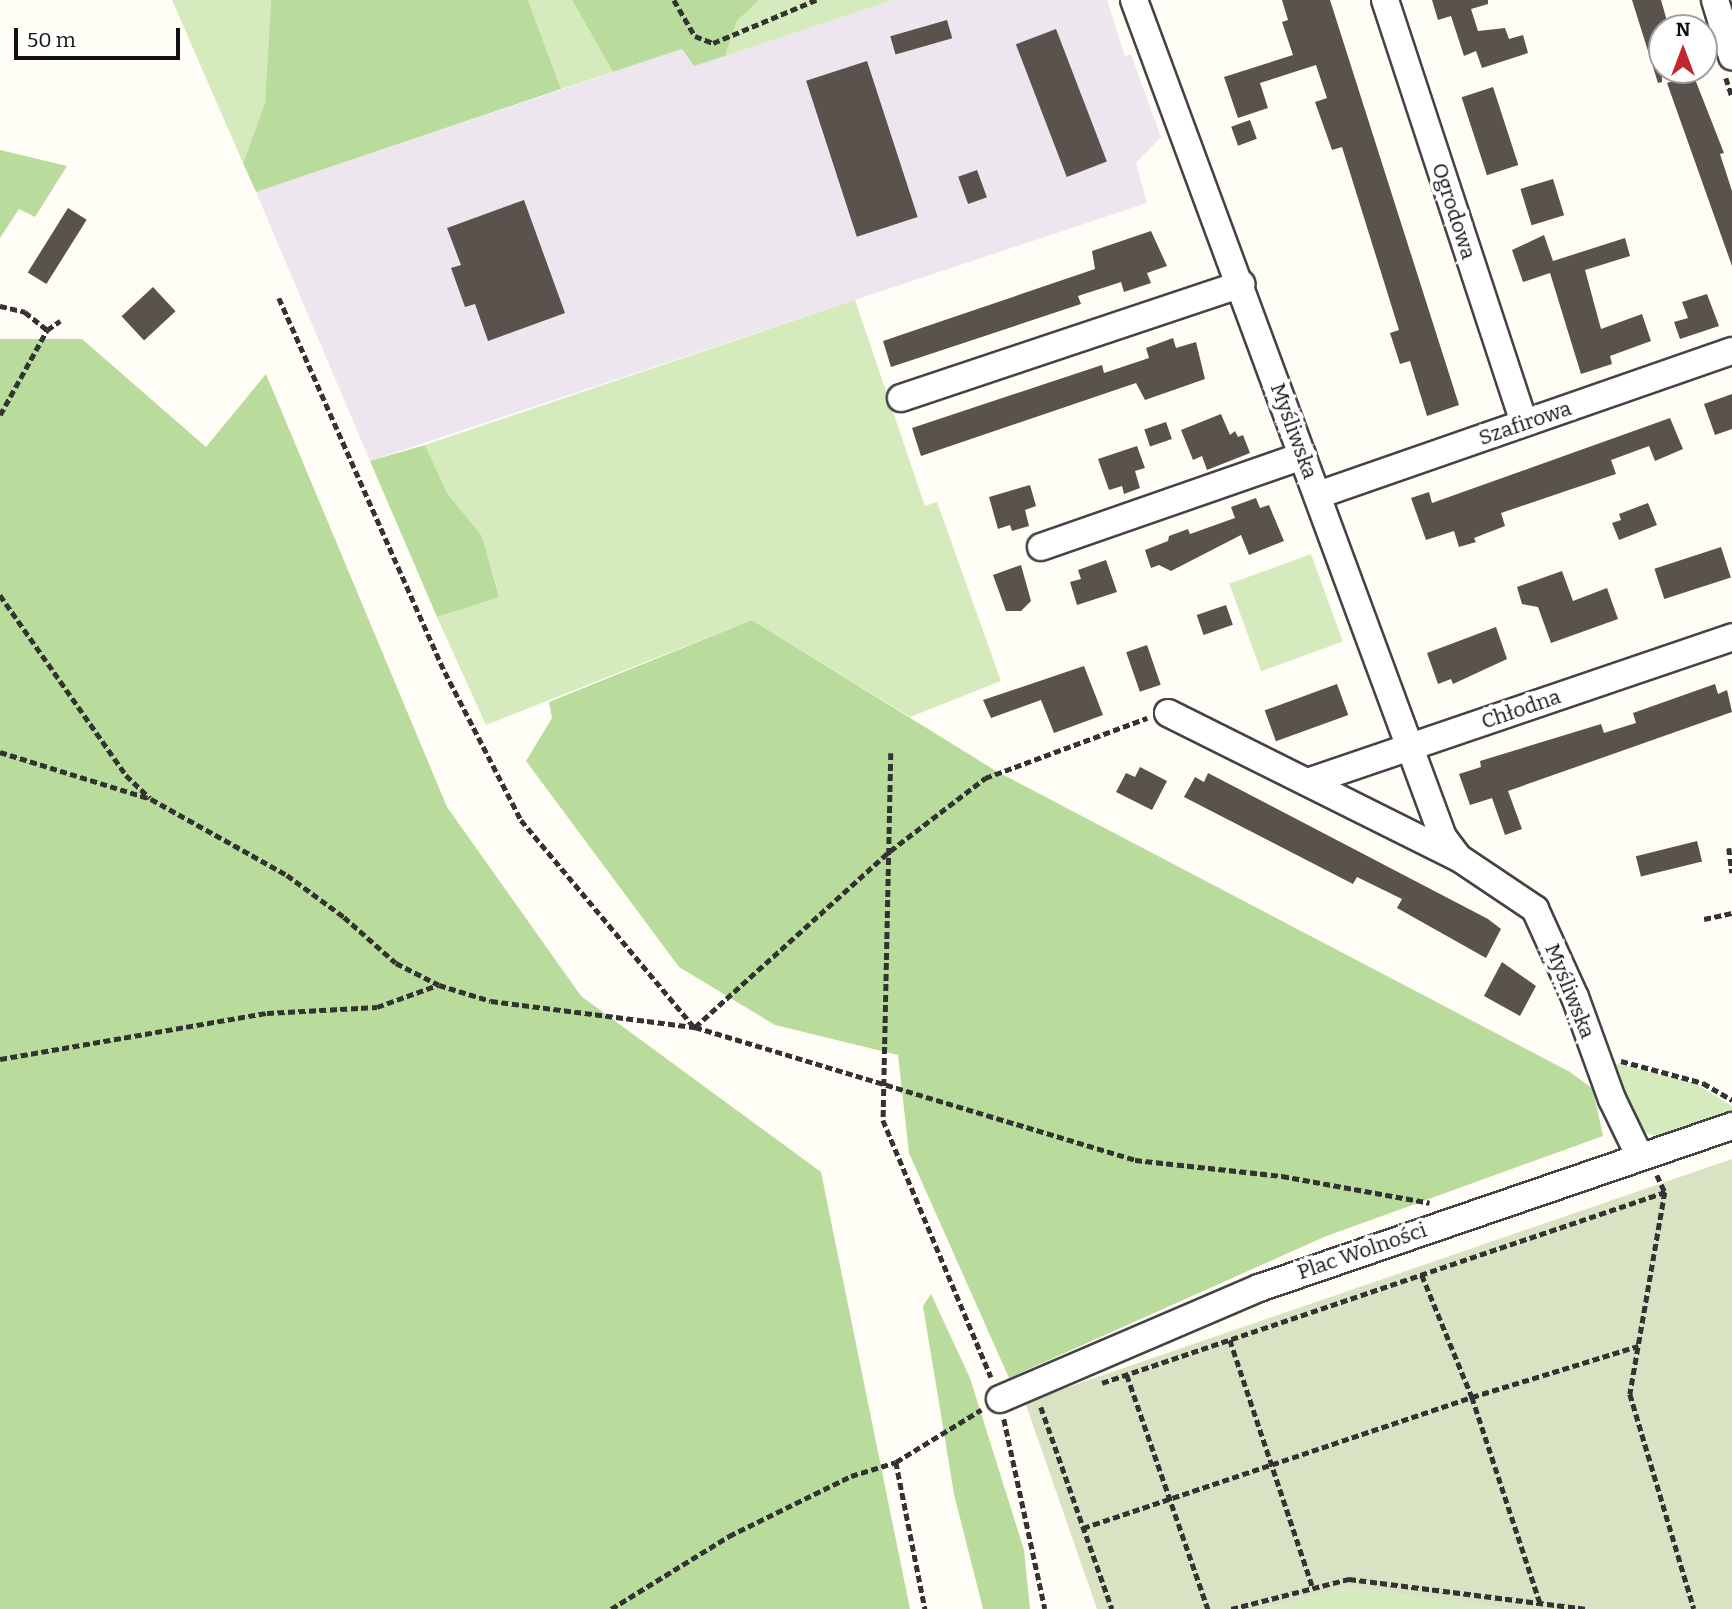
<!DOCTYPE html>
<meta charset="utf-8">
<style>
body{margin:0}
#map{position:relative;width:1732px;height:1609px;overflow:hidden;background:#fffdf5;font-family:Bitter,serif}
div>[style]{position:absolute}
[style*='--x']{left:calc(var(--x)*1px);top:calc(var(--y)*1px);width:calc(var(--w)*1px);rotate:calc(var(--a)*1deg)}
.industrial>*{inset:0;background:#eee6ef}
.green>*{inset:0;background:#d5ebbd;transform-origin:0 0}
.forest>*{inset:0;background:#b9dc9c}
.cemetery>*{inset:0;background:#d9e3c4}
.building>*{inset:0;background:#5a524d;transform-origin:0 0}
.path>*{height:4.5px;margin-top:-2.25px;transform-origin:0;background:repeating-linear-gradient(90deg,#333 0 7px,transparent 0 10.5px)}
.roads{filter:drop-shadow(2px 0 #444) drop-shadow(-2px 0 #444) drop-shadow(0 2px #444) drop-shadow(0 -2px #444)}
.minor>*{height:26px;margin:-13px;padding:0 13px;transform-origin:13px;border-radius:13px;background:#fff}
span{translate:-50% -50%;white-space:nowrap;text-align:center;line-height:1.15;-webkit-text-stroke:7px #fff;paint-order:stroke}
.street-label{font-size:21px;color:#111}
.north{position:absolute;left:1648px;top:14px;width:70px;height:70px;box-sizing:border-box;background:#fff;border:2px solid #a0a0a0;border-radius:50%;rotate:0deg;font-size:19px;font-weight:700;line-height:28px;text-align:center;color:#111}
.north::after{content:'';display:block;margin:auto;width:24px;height:32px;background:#c4262e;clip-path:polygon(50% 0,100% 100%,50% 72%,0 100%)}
.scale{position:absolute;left:14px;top:28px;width:166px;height:32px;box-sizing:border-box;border:4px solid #111;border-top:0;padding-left:9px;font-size:21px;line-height:24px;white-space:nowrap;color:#111;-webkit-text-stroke:5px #fff;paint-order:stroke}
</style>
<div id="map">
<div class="industrial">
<div style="clip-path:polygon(893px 0,1107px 0,1125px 56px,1131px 54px,1161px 137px,1136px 163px,1147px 203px,370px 461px,256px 192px,682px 49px,694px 66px)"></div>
</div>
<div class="green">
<div style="clip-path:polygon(172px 0,271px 0,265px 103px,243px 163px)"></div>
<div style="clip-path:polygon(528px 0,572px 0,613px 72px,561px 89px)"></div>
<div style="clip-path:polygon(759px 0,893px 0,725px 56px,737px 21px)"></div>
<div style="clip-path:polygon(855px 300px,925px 506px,937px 502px,1001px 681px,910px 717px,752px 620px,486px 725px,437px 617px,499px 596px,482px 536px,447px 493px,425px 445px)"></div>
<div style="left:1311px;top:554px;width:93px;height:87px;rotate:70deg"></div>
<div style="clip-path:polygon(1606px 1061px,1696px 1084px,1732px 1106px,1732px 1112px,1658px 1137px,1640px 1131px)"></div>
<div style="clip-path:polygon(1347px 1588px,1510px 1609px,1263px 1609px)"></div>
</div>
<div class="forest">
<div style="clip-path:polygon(271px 0,528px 0,561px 89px,256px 192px,243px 163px,265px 103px)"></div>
<div style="clip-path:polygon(572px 0,759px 0,737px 21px,725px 56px,694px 66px,682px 49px,613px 72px)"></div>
<div style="clip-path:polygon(0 150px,67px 166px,35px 217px,19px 209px,0 238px)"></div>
<div style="clip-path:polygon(0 339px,82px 339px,206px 447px,266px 374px,447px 807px,581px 996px,821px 1172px,910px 1609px,0 1609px)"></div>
<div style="clip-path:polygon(425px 445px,447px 493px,482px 536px,499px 597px,437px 617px,370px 461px)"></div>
<div style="clip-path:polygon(752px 620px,996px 771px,1570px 1072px,1593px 1089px,1603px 1136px,1324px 1237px,1009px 1378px,909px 1153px,898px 1055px,775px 1025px,679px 967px,526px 761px,552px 718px,549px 702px)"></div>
<div style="clip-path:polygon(931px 1294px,970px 1378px,1024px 1550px,1030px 1609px,983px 1609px,954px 1494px,923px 1306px)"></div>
</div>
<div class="cemetery">
<div style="clip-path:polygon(1732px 1159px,1732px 1609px,1510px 1609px,1347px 1588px,1263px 1609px,1097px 1609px,1025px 1402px)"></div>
</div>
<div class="building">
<div style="clip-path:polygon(1282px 0,1330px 0,1459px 405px,1427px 416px,1410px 361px,1400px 364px,1390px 333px,1399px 330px,1342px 147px,1332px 150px,1315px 102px,1327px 98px,1316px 65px,1260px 83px,1268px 108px,1238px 118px,1224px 77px,1293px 55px,1282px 22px,1288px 20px)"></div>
<div style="clip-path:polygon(1432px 0,1488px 0,1488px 4px,1471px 9px,1478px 31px,1505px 28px,1509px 39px,1523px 35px,1528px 53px,1482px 68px,1476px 51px,1464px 56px,1451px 16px,1438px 20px)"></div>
<div style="clip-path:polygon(1632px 0,1661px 0,1669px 28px,1662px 28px,1662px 82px,1658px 83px)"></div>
<div style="left:947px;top:20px;width:19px;height:59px;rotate:74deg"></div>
<div style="left:1056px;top:29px;width:142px;height:43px;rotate:69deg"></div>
<div style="left:867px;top:61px;width:164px;height:64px;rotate:72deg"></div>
<div style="clip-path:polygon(1693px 74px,1724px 153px,1720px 154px,1732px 191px,1732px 266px,1667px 83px)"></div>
<div style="left:1493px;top:87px;width:82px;height:33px;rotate:72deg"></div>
<div style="left:1250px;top:120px;width:20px;height:20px;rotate:70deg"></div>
<div style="left:977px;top:170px;width:29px;height:20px;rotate:70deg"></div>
<div style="left:1553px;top:179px;width:38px;height:34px;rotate:73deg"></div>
<div style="clip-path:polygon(524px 200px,565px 313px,488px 341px,475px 304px,465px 307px,451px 268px,461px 265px,447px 228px)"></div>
<div style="left:68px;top:208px;width:22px;height:76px;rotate:32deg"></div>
<div style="clip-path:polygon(1151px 231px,1167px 266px,1147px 273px,1151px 283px,1124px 292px,1121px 282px,1078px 296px,1081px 304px,891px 367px,883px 341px,1095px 269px,1092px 251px)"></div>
<div style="clip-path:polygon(1544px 235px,1553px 261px,1625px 238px,1630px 256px,1585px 270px,1601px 329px,1642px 314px,1651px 341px,1610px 356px,1612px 364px,1581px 374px,1550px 273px,1523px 282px,1512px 250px)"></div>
<div style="left:153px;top:287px;width:33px;height:43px;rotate:47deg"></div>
<div style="clip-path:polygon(1707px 294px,1719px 326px,1680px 339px,1674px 322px,1688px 318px,1682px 302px)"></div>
<div style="clip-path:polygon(1173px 338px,1176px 348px,1196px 342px,1205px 379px,1145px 400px,1136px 383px,921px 456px,912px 428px,1102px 365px,1104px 373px,1149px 358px,1146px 348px)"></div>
<div style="clip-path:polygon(1732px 394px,1732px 429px,1715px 435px,1704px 404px)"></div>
<div style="clip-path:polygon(1221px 414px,1230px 435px,1235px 431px,1238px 437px,1243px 435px,1250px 453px,1207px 470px,1202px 456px,1193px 460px,1181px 430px)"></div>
<div style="clip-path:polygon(1670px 418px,1683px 449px,1655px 461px,1649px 446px,1611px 460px,1616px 474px,1501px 513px,1505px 526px,1474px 538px,1476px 542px,1459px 547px,1454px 531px,1426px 540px,1411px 498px,1429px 492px,1432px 503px)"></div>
<div style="left:1166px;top:422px;width:18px;height:23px;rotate:71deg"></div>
<div style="clip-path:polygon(1137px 446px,1145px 468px,1135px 471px,1140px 488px,1124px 494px,1122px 486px,1109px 490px,1098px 459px)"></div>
<div style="clip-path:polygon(1030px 485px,1036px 506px,1025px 510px,1029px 526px,1012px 531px,1010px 525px,998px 529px,989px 497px)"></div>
<div style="clip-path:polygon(1256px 498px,1260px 508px,1269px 505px,1284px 541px,1249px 555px,1241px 535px,1171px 571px,1159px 565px,1151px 568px,1145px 550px,1168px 541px,1169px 536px,1188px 529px,1190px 534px,1235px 518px,1231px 507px)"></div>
<div style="clip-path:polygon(1648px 503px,1657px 525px,1619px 540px,1612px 523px,1621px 520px,1619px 514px)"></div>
<div style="left:1721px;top:547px;width:32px;height:70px;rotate:72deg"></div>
<div style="clip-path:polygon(1106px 560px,1117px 592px,1077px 605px,1070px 582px,1081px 579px,1078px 570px)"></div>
<div style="clip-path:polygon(1021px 565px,1031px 601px,1021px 611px,1006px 611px,993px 575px)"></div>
<div style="clip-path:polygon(1562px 571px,1573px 601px,1607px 588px,1618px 619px,1551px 643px,1538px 607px,1522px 604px,1517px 587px)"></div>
<div style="left:1226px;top:605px;width:21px;height:31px;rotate:71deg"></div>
<div style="clip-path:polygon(1496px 627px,1507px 659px,1453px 684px,1451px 679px,1438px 684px,1427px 653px)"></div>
<div style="left:1147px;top:645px;width:42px;height:22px;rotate:71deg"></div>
<div style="clip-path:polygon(1084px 666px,1103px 715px,1054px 733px,1041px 700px,991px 718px,983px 700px)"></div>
<div style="left:1337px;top:684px;width:33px;height:77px;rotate:70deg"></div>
<div style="clip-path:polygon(1715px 684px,1718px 694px,1727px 690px,1732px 712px,1508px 791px,1522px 829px,1505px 835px,1492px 798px,1470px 805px,1459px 774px,1481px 767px,1480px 761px,1601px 724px,1604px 733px,1636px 723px,1633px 713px)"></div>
<div style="clip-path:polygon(1140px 767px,1167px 781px,1152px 810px,1116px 792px,1126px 773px,1135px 777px)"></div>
<div style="clip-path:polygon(1208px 773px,1488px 919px,1501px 929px,1486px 958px,1397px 908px,1402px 899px,1357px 877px,1353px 884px,1184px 797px,1195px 777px,1204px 782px)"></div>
<div style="left:1697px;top:841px;width:21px;height:63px;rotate:76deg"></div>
<div style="clip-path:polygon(1502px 962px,1536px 986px,1520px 1016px,1484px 996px)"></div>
</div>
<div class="path">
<div style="--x:674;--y:0;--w:42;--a:59.7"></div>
<div style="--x:695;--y:36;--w:19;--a:21"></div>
<div style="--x:713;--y:43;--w:112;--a:-22.7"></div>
<div style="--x:1726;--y:78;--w:20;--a:72"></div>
<div style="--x:279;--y:298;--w:409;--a:66.1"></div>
<div style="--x:445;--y:672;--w:166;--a:62.8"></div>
<div style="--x:521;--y:820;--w:270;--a:50.1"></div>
<div style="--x:0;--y:306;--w:26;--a:13"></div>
<div style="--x:25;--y:312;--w:28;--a:39"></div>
<div style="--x:0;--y:415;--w:97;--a:-61.1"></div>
<div style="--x:47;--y:330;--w:16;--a:-35"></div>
<div style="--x:0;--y:595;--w:220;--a:55"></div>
<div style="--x:126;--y:775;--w:33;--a:44"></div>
<div style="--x:0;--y:752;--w:158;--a:17.3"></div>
<div style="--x:151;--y:799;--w:156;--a:29.2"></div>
<div style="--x:287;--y:875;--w:71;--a:36.4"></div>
<div style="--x:344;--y:917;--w:69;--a:41.5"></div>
<div style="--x:396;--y:963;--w:48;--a:27.1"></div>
<div style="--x:439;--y:985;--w:54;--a:17.1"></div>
<div style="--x:491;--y:1001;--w:206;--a:7.3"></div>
<div style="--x:695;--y:1027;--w:460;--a:16.8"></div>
<div style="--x:1135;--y:1160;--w:148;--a:6.2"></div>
<div style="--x:1282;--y:1176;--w:150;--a:10.3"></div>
<div style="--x:891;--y:753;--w:367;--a:91.2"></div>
<div style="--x:883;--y:1120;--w:279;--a:67.2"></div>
<div style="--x:1729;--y:848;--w:25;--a:83"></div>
<div style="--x:1704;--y:919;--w:29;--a:-12"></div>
<div style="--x:695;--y:1027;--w:263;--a:-42.1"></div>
<div style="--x:890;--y:851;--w:120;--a:-37.5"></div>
<div style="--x:985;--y:778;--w:173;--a:-20.3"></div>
<div style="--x:0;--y:1059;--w:271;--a:-9.8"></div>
<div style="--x:267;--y:1013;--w:110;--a:-3.1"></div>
<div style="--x:377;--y:1007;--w:65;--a:-19.8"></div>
<div style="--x:1621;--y:1061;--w:85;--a:15"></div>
<div style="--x:1703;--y:1083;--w:34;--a:30"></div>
<div style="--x:1657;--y:1175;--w:19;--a:65"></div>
<div style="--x:1665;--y:1192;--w:205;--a:99.8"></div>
<div style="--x:1630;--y:1394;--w:224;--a:73.4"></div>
<div style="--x:1422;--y:1275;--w:132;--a:67.7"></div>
<div style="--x:1472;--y:1397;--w:217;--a:71.7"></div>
<div style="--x:1230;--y:1340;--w:262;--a:71.5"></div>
<div style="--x:1127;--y:1375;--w:248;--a:70.9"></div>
<div style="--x:1102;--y:1383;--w:595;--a:-18.74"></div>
<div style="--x:1041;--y:1407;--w:214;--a:70.6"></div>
<div style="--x:1004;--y:1419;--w:194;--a:77.8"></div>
<div style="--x:896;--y:1462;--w:150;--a:78.8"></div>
<div style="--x:1083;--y:1528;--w:410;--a:-18.6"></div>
<div style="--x:1472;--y:1397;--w:174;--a:-17.1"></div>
<div style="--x:611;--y:1609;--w:139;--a:-31.7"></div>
<div style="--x:729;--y:1536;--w:136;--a:-26.2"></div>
<div style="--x:851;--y:1476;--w:47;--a:-17.3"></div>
<div style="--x:896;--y:1462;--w:100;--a:-31.5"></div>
<div style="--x:1231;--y:1609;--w:122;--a:-14.3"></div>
<div style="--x:1349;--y:1579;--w:238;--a:7.2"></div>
</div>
<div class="roads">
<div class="minor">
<div style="--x:1134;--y:0;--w:892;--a:69.74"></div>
<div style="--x:1443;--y:837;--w:26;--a:53"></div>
<div style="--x:1385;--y:0;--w:445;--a:71.8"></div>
<div style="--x:1715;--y:0;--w:59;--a:73.1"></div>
<div style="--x:901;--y:398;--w:359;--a:-18.5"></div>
<div style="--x:1318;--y:495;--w:438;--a:-19.2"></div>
<div style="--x:1041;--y:547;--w:277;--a:-19.2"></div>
<div style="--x:1168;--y:713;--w:325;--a:26.5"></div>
<div style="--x:1459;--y:858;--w:92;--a:33.9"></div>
<div style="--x:1535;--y:909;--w:97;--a:65.6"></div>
<div style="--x:1575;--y:997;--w:109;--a:70.1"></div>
<div style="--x:1612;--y:1099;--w:64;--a:64.2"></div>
<div style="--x:1310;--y:781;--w:446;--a:-18.8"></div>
<div style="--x:1000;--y:1399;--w:282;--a:-23.2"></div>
<div style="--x:1259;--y:1288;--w:500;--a:-18.9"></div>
</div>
</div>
<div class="street-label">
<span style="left:1454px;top:211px;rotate:72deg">Ogrodowa</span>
<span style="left:1525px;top:423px;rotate:-19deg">Szafirowa</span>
<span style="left:1294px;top:431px;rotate:70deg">Myśliwska</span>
<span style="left:1521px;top:709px;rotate:-19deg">Chłodna</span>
<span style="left:1570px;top:991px;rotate:68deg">Myśliwska</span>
<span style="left:1362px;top:1251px;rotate:-19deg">Plac Wolności</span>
</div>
<div class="north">N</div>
<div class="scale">50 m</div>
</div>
